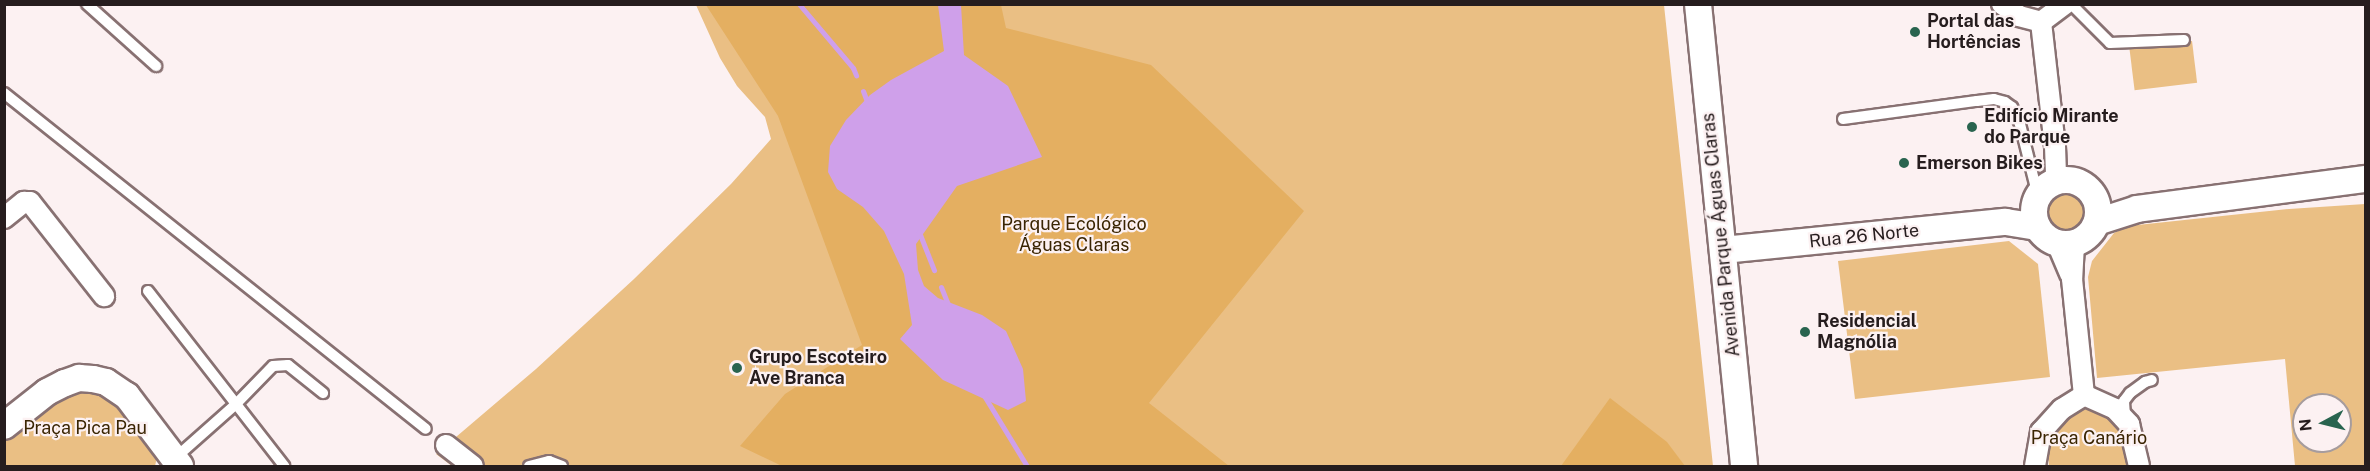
<!DOCTYPE html>
<meta charset="utf-8">
<style>
body{margin:0}
#map{position:relative;width:2370px;height:471px;overflow:hidden;background:#fcf1f2;font-family:"Public Sans",sans-serif}
div>[style]{position:absolute}
[style*='--x']{left:calc(var(--x)*1px);top:calc(var(--y)*1px);width:calc(var(--w)*1px);rotate:calc(var(--a)*1deg)}
.green>*{inset:0;background:#eabf84;transform-origin:0 0}
.round{border-radius:50%}
.forest>*{inset:0;background:#e4af61}
.water>*{inset:0;background:#cfa0ea}
.stream>*{height:5px;margin:-2.5px;padding:0 2.5px;transform-origin:2.5px;border-radius:2.5px;background:#cfa0ea}
.roads{filter:drop-shadow(2px 0 #887172) drop-shadow(-2px 0 #887172) drop-shadow(0 2px #887172) drop-shadow(0 -2px #887172)}
.service>*{height:10px;margin:-5px;padding:0 5px;transform-origin:5px;border-radius:5px;background:#fff}
.minor>*{height:20px;margin:-10px;padding:0 10px;transform-origin:10px;border-radius:10px;background:#fff}
.tertiary>*{height:26px;margin:-13px;padding:0 13px;transform-origin:13px;border-radius:13px;background:#fff}
.tertiary>.ring{margin:-13px;padding:0;box-sizing:content-box;background:none;border:26px solid #fff;border-radius:50%}
.dots>*{width:16px;height:16px;translate:-50% -50%;box-sizing:border-box;border:3px solid #fcf1f2;border-radius:50%}
span{translate:-50% -50%;white-space:nowrap;text-align:center;line-height:1.15;-webkit-text-stroke:4.5px #fcf1f2;paint-order:stroke}
.poi-label{font-size:18px;color:#261d1e;font-weight:700}
.left{translate:0 -50%;text-align:left}
.park-label{font-size:18px;color:#3a2502}
.street-label{font-size:18px;color:#261d1e}
.frame{position:absolute;inset:0;border:6px solid #261d1e;pointer-events:none}
.north{position:absolute;left:2292px;top:393px;width:60px;height:60px;box-sizing:border-box;background:#fcf1f2;border:2px solid #a69c9d;border-radius:50%;rotate:263deg;font-size:16px;font-weight:700;line-height:24px;text-align:center;color:#261d1e}
.north::after{content:'';display:block;margin:auto;width:21px;height:27px;background:#29644f;clip-path:polygon(50% 0,100% 100%,50% 72%,0 100%)}
</style>
<div id="map">
<div class="green">
<div style="clip-path:polygon(696px 5px,1664px 5px,1713px 466px,452px 466px,436px 454px,536px 369px,634px 279px,731px 184px,771px 139px,765px 117px,737px 86px,720px 58px)"></div>
<div style="left:2192px;top:41px;width:42px;height:63px;rotate:83deg"></div>
<div class="round" style="left:2034px;top:181px;width:54px;height:54px"></div>
<div style="clip-path:polygon(evenodd,2365px 204px,2365px 466px,2295px 466px,2285px 359px,2097px 378px,2088px 277px,2092px 261px,2114px 233px,2128px 226px,2289px 209px,2365px 204px,2304px 405px,2340px 405px,2340px 441px,2304px 441px,2304px 405px)"></div>
<div style="clip-path:polygon(2009px 241px,2038px 264px,2050px 377px,1855px 399px,1838px 261px)"></div>
<div style="clip-path:polygon(71px 390px,108px 392px,153px 443px,157px 457px,155px 466px,5px 466px,5px 439px)"></div>
<div style="clip-path:polygon(2080px 409px,2100px 410px,2125px 429px,2131px 466px,2049px 466px,2047px 445px,2052px 429px,2063px 417px)"></div>
</div>
<div class="forest">
<div style="clip-path:polygon(706px 5px,1001px 5px,1006px 28px,1151px 65px,1304px 211px,1149px 403px,1229px 466px,782px 466px,740px 446px,785px 394px,862px 345px,778px 116px)"></div>
<div style="clip-path:polygon(1610px 398px,1667px 442px,1685px 466px,1561px 466px)"></div>
</div>
<div class="water">
<div style="clip-path:polygon(938px 5px,961px 5px,964px 55px,1008px 86px,1042px 157px,957px 186px,916px 244px,918px 270px,924px 286px,938px 298px,982px 315px,1006px 331px,1023px 369px,1026px 401px,1008px 410px,943px 380px,900px 339px,912px 325px,904px 274px,884px 231px,863px 207px,837px 189px,828px 172px,830px 146px,846px 120px,870px 95px,891px 80px,944px 51px)"></div>
</div>
<div class="stream">
<div style="--x:799;--y:4;--w:84;--a:49.8"></div>
<div style="--x:853;--y:68;--w:8;--a:67"></div>
<div style="--x:863;--y:91;--w:14;--a:69"></div>
<div style="--x:919;--y:232;--w:41;--a:68.5"></div>
<div style="--x:941;--y:287;--w:22;--a:68"></div>
<div style="--x:983;--y:394;--w:84;--a:58.6"></div>
</div>
<div class="roads">
<div class="service">
<div style="--x:87;--y:4;--w:93;--a:41.9"></div>
<div style="--x:2071;--y:4;--w:55;--a:45"></div>
<div style="--x:2110;--y:43;--w:74;--a:-2.3"></div>
<div style="--x:4;--y:93;--w:539;--a:38.53"></div>
<div style="--x:1843;--y:119;--w:135;--a:-7.7"></div>
<div style="--x:1977;--y:101;--w:17;--a:-7"></div>
<div style="--x:1994;--y:99;--w:11;--a:15"></div>
<div style="--x:2005;--y:102;--w:9;--a:36"></div>
<div style="--x:2012;--y:107;--w:19;--a:65"></div>
<div style="--x:2020;--y:124;--w:74;--a:76"></div>
<div style="--x:148;--y:291;--w:222;--a:52.1"></div>
<div style="--x:2125;--y:416;--w:15;--a:-94"></div>
<div style="--x:2124;--y:401;--w:10;--a:-53"></div>
<div style="--x:2130;--y:393;--w:19;--a:-36"></div>
<div style="--x:2145;--y:382;--w:7;--a:-16"></div>
<div style="--x:174;--y:459;--w:83;--a:-41.6"></div>
<div style="--x:236;--y:404;--w:53;--a:-45.8"></div>
<div style="--x:273;--y:366;--w:15;--a:-4"></div>
<div style="--x:288;--y:365;--w:45;--a:38.7"></div>
<div style="--x:529;--y:466;--w:21;--a:-14"></div>
<div style="--x:549;--y:461;--w:14;--a:21"></div>
</div>
<div class="minor">
<div style="--x:2002;--y:4;--w:21;--a:35"></div>
<div style="--x:2019;--y:16;--w:23;--a:15"></div>
<div style="--x:2041;--y:22;--w:30;--a:-37"></div>
<div style="--x:2041;--y:22;--w:125;--a:83.6"></div>
<div style="--x:2055;--y:146;--w:36;--a:88"></div>
<div style="--x:4;--y:218;--w:26;--a:-39"></div>
<div style="--x:24;--y:202;--w:6;--a:0"></div>
<div style="--x:30;--y:202;--w:120;--a:51.8"></div>
<div style="--x:2057;--y:243;--w:34;--a:67"></div>
<div style="--x:2074;--y:244;--w:35;--a:93"></div>
<div style="--x:2072;--y:279;--w:117;--a:84.1"></div>
<div style="--x:2084;--y:395;--w:34;--a:24"></div>
<div style="--x:2115;--y:409;--w:21;--a:47"></div>
<div style="--x:2129;--y:424;--w:43;--a:76.6"></div>
<div style="--x:446;--y:445;--w:34;--a:38"></div>
<div style="--x:2035;--y:466;--w:35;--a:-80"></div>
<div style="--x:2041;--y:432;--w:31;--a:-48"></div>
<div style="--x:2062;--y:409;--w:26;--a:-32"></div>
</div>
<div class="tertiary">
<div style="--x:1698;--y:4;--w:464;--a:84.3"></div>
<div class="ring" style="left:2034px;top:180px;width:38px;height:38px"></div>
<div style="--x:2097;--y:222;--w:42;--a:-18"></div>
<div style="--x:2137;--y:209;--w:231;--a:-7.5"></div>
<div style="--x:1723;--y:250;--w:284;--a:-5.7"></div>
<div style="--x:2006;--y:222;--w:31;--a:9"></div>
<div style="--x:4;--y:426;--w:55;--a:-38.3"></div>
<div style="--x:47;--y:392;--w:20;--a:-27"></div>
<div style="--x:65;--y:383;--w:15;--a:-20"></div>
<div style="--x:79;--y:378;--w:14;--a:4"></div>
<div style="--x:93;--y:379;--w:13;--a:13"></div>
<div style="--x:106;--y:382;--w:25;--a:34"></div>
<div style="--x:127;--y:396;--w:88;--a:52.9"></div>
</div>
</div>
<div class="dots">
<div style="left:1915px;top:32px;background:#29644f"></div>
<div style="left:1972px;top:127px;background:#29644f"></div>
<div style="left:1904px;top:163px;background:#29644f"></div>
<div style="left:1805px;top:332px;background:#29644f"></div>
<div style="left:737px;top:368px;background:#29644f"></div>
</div>
<div class="poi-label">
<span class="left" style="left:1927px;top:32px">Portal das<br>Hortências</span>
<span class="left" style="left:1984px;top:127px">Edifício Mirante<br>do Parque</span>
<span class="left" style="left:1916px;top:163px">Emerson Bikes</span>
<span class="left" style="left:1817px;top:332px">Residencial<br>Magnólia</span>
<span class="left" style="left:749px;top:368px">Grupo Escoteiro<br>Ave Branca</span>
</div>
<div class="park-label">
<span style="left:1074px;top:235px">Parque Ecológico<br>Águas Claras</span>
<span style="left:85px;top:428px">Praça Pica Pau</span>
<span style="left:2089px;top:438px">Praça Canário</span>
</div>
<div class="street-label">
<span style="left:1721px;top:235px;rotate:-96deg">Avenida Parque Águas Claras</span>
<span style="left:1864px;top:236px;rotate:-6deg">Rua 26 Norte</span>
</div>
<div class="frame"></div>
<div class="north">N</div>
</div>
